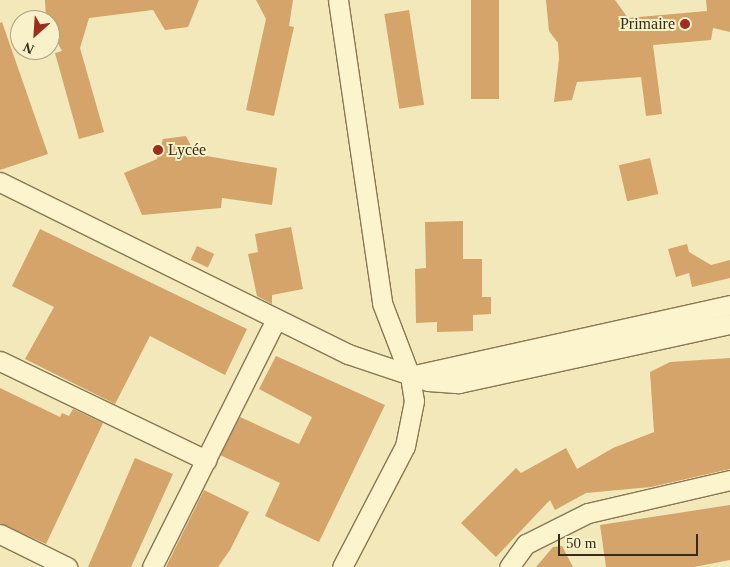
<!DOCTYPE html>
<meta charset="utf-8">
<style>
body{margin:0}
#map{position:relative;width:730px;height:567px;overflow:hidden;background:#f2e8b9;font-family:Georgia,serif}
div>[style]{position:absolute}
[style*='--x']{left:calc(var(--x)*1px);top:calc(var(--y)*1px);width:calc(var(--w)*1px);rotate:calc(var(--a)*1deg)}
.building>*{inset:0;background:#d4a46b;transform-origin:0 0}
.roads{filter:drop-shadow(1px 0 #897753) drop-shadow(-1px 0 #897753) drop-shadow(0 1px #897753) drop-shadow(0 -1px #897753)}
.minor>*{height:19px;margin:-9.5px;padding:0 9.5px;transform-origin:9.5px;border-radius:9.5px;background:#fcf4cd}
.dots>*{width:14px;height:14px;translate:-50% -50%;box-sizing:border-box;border:2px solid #f8f1c9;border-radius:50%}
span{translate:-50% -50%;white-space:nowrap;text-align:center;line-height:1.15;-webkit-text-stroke:4px #f8f1c9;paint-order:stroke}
.poi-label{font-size:16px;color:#372b19}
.right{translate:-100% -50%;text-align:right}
.left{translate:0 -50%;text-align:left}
.north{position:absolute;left:10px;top:10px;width:50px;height:50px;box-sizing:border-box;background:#f8f1c9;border:1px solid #aba283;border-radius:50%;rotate:206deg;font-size:14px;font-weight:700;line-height:20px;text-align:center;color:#372b19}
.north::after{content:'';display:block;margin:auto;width:18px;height:22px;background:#9e2d1d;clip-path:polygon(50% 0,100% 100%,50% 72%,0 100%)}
.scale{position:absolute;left:558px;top:534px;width:140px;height:22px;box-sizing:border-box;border:2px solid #372b19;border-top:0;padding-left:6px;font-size:15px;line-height:18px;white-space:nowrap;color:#372b19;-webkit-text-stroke:4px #f8f1c9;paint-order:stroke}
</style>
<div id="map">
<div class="building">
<div style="clip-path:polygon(45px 0,199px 0,188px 27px,165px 30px,153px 10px,89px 18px,80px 48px,104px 132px,79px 139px,55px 53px,62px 51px,46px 20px)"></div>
<div style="clip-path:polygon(256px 0,293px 0,289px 26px,294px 27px,274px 116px,246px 110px,266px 19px)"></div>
<div style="left:471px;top:0;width:28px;height:99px"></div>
<div style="clip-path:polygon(546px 0,615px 0,628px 18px,707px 11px,706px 0,730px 0,730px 32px,713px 28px,711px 40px,653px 45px,662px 114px,646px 116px,641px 77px,577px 82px,572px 100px,554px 102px,559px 59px,558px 43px,549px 31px)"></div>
<div style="left:409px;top:10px;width:96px;height:25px;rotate:81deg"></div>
<div style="clip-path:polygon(2px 22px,48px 154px,0 170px,0 23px)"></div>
<div style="clip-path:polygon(186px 136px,195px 154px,277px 168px,272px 205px,222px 198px,221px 208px,142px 215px,124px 173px,157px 159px,163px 139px)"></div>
<div style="left:650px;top:158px;width:37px;height:32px;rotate:77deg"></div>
<div style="clip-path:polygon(463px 221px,463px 259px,482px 259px,482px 297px,491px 297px,491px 314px,473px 315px,473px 331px,437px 332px,437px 322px,416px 323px,415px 269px,426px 268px,425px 222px)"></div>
<div style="clip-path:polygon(291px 227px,303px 289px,272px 295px,272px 304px,257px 296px,248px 254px,258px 252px,255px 234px)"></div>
<div style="clip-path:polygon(40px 229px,247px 329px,225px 375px,150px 336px,115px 404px,25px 359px,54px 307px,12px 286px)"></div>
<div style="clip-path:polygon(687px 244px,689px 252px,711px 265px,730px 260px,730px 278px,692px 287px,689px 273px,676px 277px,668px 249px)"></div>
<div style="left:197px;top:246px;width:19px;height:15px;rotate:25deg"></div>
<div style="clip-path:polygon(276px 356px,385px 405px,319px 542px,265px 516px,280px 483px,220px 455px,240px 417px,299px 444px,312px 417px,259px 389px)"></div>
<div style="clip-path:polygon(730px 358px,730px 469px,651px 487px,586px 493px,555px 510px,550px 500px,496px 557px,461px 523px,516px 468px,521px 473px,566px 448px,577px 469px,613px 448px,654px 432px,650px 372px,670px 362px)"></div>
<div style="clip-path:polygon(0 388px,60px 417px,62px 413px,69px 416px,73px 409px,103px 423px,46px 544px,0 523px)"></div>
<div style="clip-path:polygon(135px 458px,173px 474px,131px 567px,88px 567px)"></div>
<div style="clip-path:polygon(204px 490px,249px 512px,230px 550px,218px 567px,166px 567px)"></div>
<div style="clip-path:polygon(730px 505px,730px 560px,694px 567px,606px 567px,600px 525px)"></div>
<div style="clip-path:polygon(562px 546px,573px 567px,536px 567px,553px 547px)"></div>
</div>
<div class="roads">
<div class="minor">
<div style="--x:338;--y:0;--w:306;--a:81.7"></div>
<div style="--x:382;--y:303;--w:78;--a:69"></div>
<div style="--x:410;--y:376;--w:25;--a:81"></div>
<div style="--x:414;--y:401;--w:46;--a:101.3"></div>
<div style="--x:405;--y:446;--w:136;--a:117.5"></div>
<div style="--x:0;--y:182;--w:388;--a:26.3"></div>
<div style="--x:348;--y:354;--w:84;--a:18.6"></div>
<div style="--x:428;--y:381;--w:31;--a:4"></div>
<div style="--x:459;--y:383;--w:277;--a:-12.3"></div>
<div style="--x:0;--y:361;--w:229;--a:25.7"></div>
<div style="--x:410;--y:376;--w:328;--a:-12.5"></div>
<div style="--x:0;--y:534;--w:75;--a:26.2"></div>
<div style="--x:152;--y:567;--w:277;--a:-63.4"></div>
<div style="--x:509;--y:567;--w:29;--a:-54"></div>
<div style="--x:526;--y:544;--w:69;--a:-26.6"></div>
<div style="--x:588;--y:513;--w:146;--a:-13.1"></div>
</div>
</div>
<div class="dots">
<div style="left:685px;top:24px;background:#9e2d1d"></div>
<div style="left:158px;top:150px;background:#9e2d1d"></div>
</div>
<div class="poi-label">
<span class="right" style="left:675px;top:24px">Primaire</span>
<span class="left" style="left:168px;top:150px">Lycée</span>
</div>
<div class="north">N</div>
<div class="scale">50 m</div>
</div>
